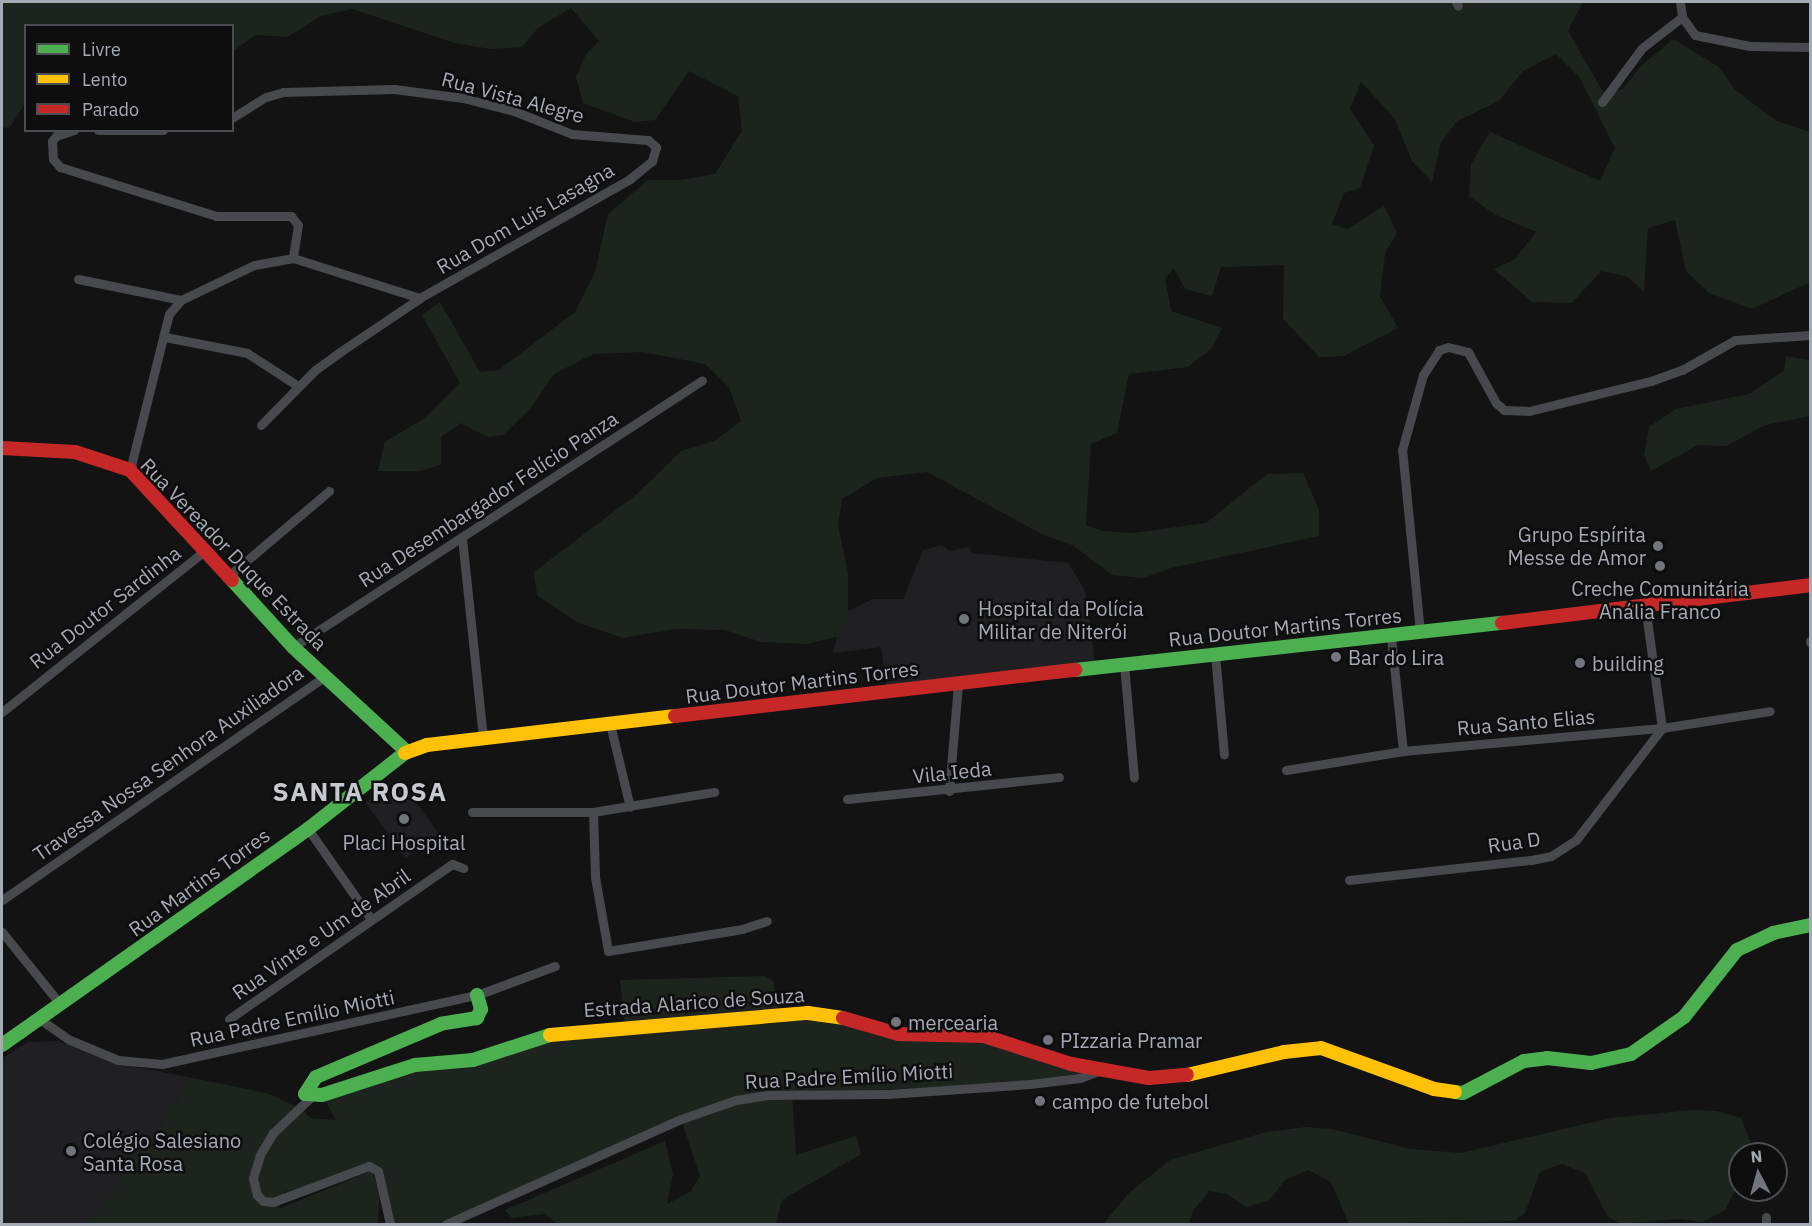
<!DOCTYPE html>
<meta charset="utf-8">
<style>
body{margin:0}
#map{position:relative;width:1812px;height:1226px;overflow:hidden;background:#131314;font-family:"IBM Plex Sans",sans-serif}
div>[style]{position:absolute}
[style*='--x']{left:calc(var(--x)*1px);top:calc(var(--y)*1px);width:calc(var(--w)*1px);rotate:calc(var(--a)*1deg)}
.built>*{inset:0;background:#202022;transform-origin:0 0}
.green>*{inset:0;background:#1d241e}
.street>*{height:9px;margin:-4.5px;padding:0 4.5px;transform-origin:4.5px;border-radius:4.5px;background:#48494c}
.fast>*{height:14px;margin:-7px;padding:0 7px;transform-origin:7px;border-radius:7px;background:#4caf50}
.slow>*{height:14px;margin:-7px;padding:0 7px;transform-origin:7px;border-radius:7px;background:#ffc107}
.jam>*{height:14px;margin:-7px;padding:0 7px;transform-origin:7px;border-radius:7px;background:#c62828}
.dots>*{width:16px;height:16px;translate:-50% -50%;box-sizing:border-box;border:3px solid #0e0e0f;border-radius:50%}
span{translate:-50% -50%;white-space:nowrap;text-align:center;line-height:1.15;-webkit-text-stroke:5px #0e0e0f;paint-order:stroke}
.street-label{font-size:20px;color:#a5abb4}
.poi-label{font-size:20px;color:#a5abb4}
.right{translate:-100% -50%;text-align:right}
.left{translate:0 -50%;text-align:left}
.district-label{font-size:26px;color:#c6cad0;font-weight:700;letter-spacing:1.5px}
.frame{position:absolute;inset:0;border:3px solid #a5abb4;pointer-events:none}
.legend{position:absolute;left:24px;top:24px;width:210px;height:108px;box-sizing:border-box;background:#0e0e0f;border:2px solid #4a4d51;margin:0;padding:8px 10px;list-style:none;font-size:18px;color:#a5abb4}
.legend li{display:flex;align-items:center;gap:12px;height:30px}
.legend b{width:30px;border:2px solid #4a4d51}
.north{position:absolute;left:1728px;top:1142px;width:60px;height:60px;box-sizing:border-box;background:#0e0e0f;border:2px solid #4a4d51;border-radius:50%;rotate:354deg;font-size:16px;font-weight:700;line-height:24px;text-align:center;color:#a5abb4}
.north::after{content:'';display:block;margin:auto;width:21px;height:27px;background:#72767c;clip-path:polygon(50% 0,100% 100%,50% 72%,0 100%)}
</style>
<div id="map">
<div class="built">
<div style="clip-path:polygon(942px 545px,950px 551px,969px 547px,972px 553px,1068px 563px,1085px 590px,1095px 663px,887px 688px,881px 647px,833px 653px,842px 614px,873px 599px,903px 599px,923px 550px)"></div>
<div style="left:399px;top:779px;width:68px;height:41px;rotate:54deg"></div>
<div style="clip-path:polygon(58px 1041px,120px 1064px,193px 1078px,89px 1224px,2px 1224px,2px 1058px,28px 1042px)"></div>
</div>
<div class="green">
<div style="clip-path:polygon(2px 2px,1583px 2px,1568px 31px,1603px 92px,1623px 89px,1640px 67px,1673px 39px,1719px 67px,1735px 90px,1777px 121px,1810px 132px,1810px 282px,1752px 309px,1709px 293px,1686px 271px,1675px 220px,1648px 228px,1644px 291px,1626px 276px,1601px 271px,1572px 303px,1532px 302px,1494px 269px,1515px 259px,1536px 232px,1494px 214px,1469px 196px,1471px 164px,1490px 132px,1600px 181px,1615px 148px,1580px 78px,1556px 54px,1523px 71px,1499px 101px,1457px 121px,1441px 143px,1432px 182px,1412px 161px,1395px 119px,1361px 82px,1350px 109px,1374px 146px,1360px 188px,1344px 193px,1332px 224px,1347px 229px,1384px 206px,1397px 233px,1385px 253px,1380px 296px,1398px 328px,1344px 356px,1319px 357px,1283px 319px,1284px 265px,1221px 267px,1212px 296px,1185px 289px,1174px 268px,1165px 278px,1171px 311px,1222px 328px,1211px 349px,1188px 367px,1129px 374px,1117px 433px,1091px 444px,1086px 525px,1102px 531px,1133px 533px,1206px 523px,1267px 474px,1303px 473px,1319px 510px,1319px 536px,1171px 568px,1143px 578px,1112px 575px,1074px 546px,1042px 534px,927px 472px,877px 478px,842px 499px,838px 526px,848px 573px,848px 616px,839px 636px,807px 644px,761px 642px,725px 630px,676px 629px,623px 638px,577px 622px,537px 595px,534px 572px,637px 494px,681px 451px,714px 441px,741px 421px,729px 387px,705px 364px,643px 352px,593px 354px,554px 374px,531px 408px,503px 435px,487px 437px,461px 423px,441px 437px,441px 465px,419px 471px,378px 471px,385px 442px,426px 417px,460px 383px,422px 315px,440px 302px,480px 372px,499px 370px,575px 312px,595px 272px,608px 214px,648px 180px,681px 180px,715px 174px,742px 131px,738px 96px,689px 71px,655px 120px,635px 122px,583px 103px,576px 77px,586px 54px,599px 41px,571px 8px,538px 28px,522px 47px,490px 49px,455px 43px,352px 9px,321px 16px,287px 37px,256px 35px,233px 51px,232px 26px,26px 26px,25px 104px,9px 128px,2px 127px)"></div>
<div style="clip-path:polygon(1786px 356px,1810px 360px,1810px 416px,1765px 425px,1726px 446px,1698px 445px,1651px 471px,1644px 455px,1649px 427px,1676px 409px,1749px 394px,1784px 371px)"></div>
<div style="clip-path:polygon(765px 976px,773px 981px,780px 1014px,808px 1013px,877px 1031px,960px 1034px,1098px 1071px,1062px 1081px,792px 1094px,796px 1155px,856px 1136px,861px 1154px,782px 1200px,776px 1224px,558px 1224px,544px 1214px,512px 1218px,505px 1210px,665px 1141px,673px 1175px,667px 1204px,690px 1192px,700px 1176px,681px 1119px,446px 1224px,390px 1224px,374px 1168px,289px 1197px,286px 1190px,278px 1209px,371px 1171px,380px 1189px,378px 1224px,89px 1224px,193px 1078px,270px 1094px,303px 1110px,310px 1118px,336px 1120px,322px 1095px,534px 1040px,625px 1028px,620px 980px)"></div>
<div style="clip-path:polygon(1692px 1110px,1717px 1111px,1741px 1118px,1750px 1141px,1749px 1154px,1740px 1154px,1740px 1181px,1725px 1210px,1703px 1222px,1678px 1219px,1621px 1224px,1608px 1217px,1585px 1173px,1562px 1164px,1540px 1172px,1525px 1213px,1515px 1221px,1349px 1224px,1331px 1182px,1308px 1170px,1285px 1180px,1270px 1200px,1247px 1207px,1226px 1194px,1209px 1191px,1193px 1211px,1189px 1224px,1103px 1224px,1129px 1193px,1170px 1160px,1266px 1132px,1306px 1127px,1332px 1129px,1410px 1149px,1461px 1153px,1611px 1118px)"></div>
</div>
<div class="street">
<div style="--x:1456;--y:2;--w:4;--a:63"></div>
<div style="--x:1680;--y:2;--w:15;--a:82"></div>
<div style="--x:1682;--y:17;--w:22;--a:54"></div>
<div style="--x:1695;--y:35;--w:56;--a:11.3"></div>
<div style="--x:1750;--y:46;--w:60;--a:1"></div>
<div style="--x:1602;--y:102;--w:67;--a:-53.5"></div>
<div style="--x:1642;--y:48;--w:51;--a:-37.8"></div>
<div style="--x:232;--y:118;--w:40;--a:-32"></div>
<div style="--x:266;--y:97;--w:18;--a:-16"></div>
<div style="--x:283;--y:92;--w:111;--a:-1.5"></div>
<div style="--x:394;--y:89;--w:70;--a:7.4"></div>
<div style="--x:463;--y:98;--w:53;--a:14.3"></div>
<div style="--x:514;--y:111;--w:62;--a:21.6"></div>
<div style="--x:572;--y:134;--w:76;--a:4.5"></div>
<div style="--x:648;--y:140;--w:11;--a:41"></div>
<div style="--x:656;--y:147;--w:15;--a:106"></div>
<div style="--x:652;--y:161;--w:28;--a:141"></div>
<div style="--x:630;--y:179;--w:241;--a:150.5"></div>
<div style="--x:420;--y:298;--w:97;--a:146"></div>
<div style="--x:340;--y:352;--w:31;--a:144"></div>
<div style="--x:315;--y:370;--w:77;--a:134.5"></div>
<div style="--x:74;--y:130;--w:19;--a:162"></div>
<div style="--x:56;--y:136;--w:6;--a:129"></div>
<div style="--x:52;--y:141;--w:18;--a:87"></div>
<div style="--x:53;--y:159;--w:11;--a:49"></div>
<div style="--x:60;--y:167;--w:164;--a:17.4"></div>
<div style="--x:216;--y:216;--w:75;--a:0"></div>
<div style="--x:291;--y:216;--w:11;--a:52"></div>
<div style="--x:298;--y:225;--w:33;--a:99"></div>
<div style="--x:98;--y:130;--w:65;--a:0"></div>
<div style="--x:78;--y:279;--w:105;--a:11.5"></div>
<div style="--x:165;--y:337;--w:84;--a:11"></div>
<div style="--x:247;--y:353;--w:61;--a:32.9"></div>
<div style="--x:130;--y:470;--w:161;--a:-76"></div>
<div style="--x:169;--y:314;--w:18;--a:-49"></div>
<div style="--x:181;--y:300;--w:81;--a:-25.6"></div>
<div style="--x:254;--y:265;--w:40;--a:-10"></div>
<div style="--x:293;--y:258;--w:133;--a:17.5"></div>
<div style="--x:462;--y:538;--w:200;--a:84"></div>
<div style="--x:226;--y:578;--w:135;--a:-40.2"></div>
<div style="--x:1420;--y:632;--w:183;--a:-95.6"></div>
<div style="--x:1402;--y:450;--w:78;--a:-74.4"></div>
<div style="--x:1423;--y:375;--w:30;--a:-57"></div>
<div style="--x:1439;--y:350;--w:9;--a:-18"></div>
<div style="--x:1448;--y:347;--w:21;--a:14"></div>
<div style="--x:1468;--y:352;--w:58;--a:61.2"></div>
<div style="--x:1496;--y:403;--w:11;--a:41"></div>
<div style="--x:1504;--y:410;--w:25;--a:2"></div>
<div style="--x:1529;--y:411;--w:126;--a:-13.8"></div>
<div style="--x:1651;--y:381;--w:33;--a:-20"></div>
<div style="--x:1682;--y:370;--w:61;--a:-29.5"></div>
<div style="--x:1735;--y:340;--w:75;--a:-3.8"></div>
<div style="--x:1391;--y:637;--w:115;--a:84"></div>
<div style="--x:1810;--y:642;--w:1;--a:-90"></div>
<div style="--x:293;--y:647;--w:488;--a:-33.1"></div>
<div style="--x:1215;--y:654;--w:101;--a:84.9"></div>
<div style="--x:1124;--y:664;--w:114;--a:85"></div>
<div style="--x:2;--y:712;--w:257;--a:-38.5"></div>
<div style="--x:610;--y:724;--w:85;--a:76.5"></div>
<div style="--x:1286;--y:770;--w:119;--a:-9.2"></div>
<div style="--x:1403;--y:751;--w:260;--a:-5.1"></div>
<div style="--x:1662;--y:728;--w:109;--a:-8.9"></div>
<div style="--x:949;--y:791;--w:107;--a:-85.2"></div>
<div style="--x:847;--y:799;--w:213;--a:-5.9"></div>
<div style="--x:472;--y:812;--w:121;--a:0"></div>
<div style="--x:593;--y:812;--w:123;--a:-9.4"></div>
<div style="--x:593;--y:812;--w:65;--a:88.2"></div>
<div style="--x:595;--y:877;--w:75;--a:80"></div>
<div style="--x:608;--y:951;--w:136;--a:-9.3"></div>
<div style="--x:742;--y:929;--w:26;--a:-18"></div>
<div style="--x:308;--y:829;--w:110;--a:55"></div>
<div style="--x:1349;--y:880;--w:183;--a:-6.3"></div>
<div style="--x:1531;--y:860;--w:20;--a:-11"></div>
<div style="--x:1551;--y:856;--w:30;--a:-33"></div>
<div style="--x:1576;--y:840;--w:141;--a:-52.5"></div>
<div style="--x:1662;--y:728;--w:124;--a:-97.9"></div>
<div style="--x:2;--y:900;--w:393;--a:-34.7"></div>
<div style="--x:2;--y:932;--w:94;--a:51.1"></div>
<div style="--x:229;--y:1019;--w:272;--a:-34.8"></div>
<div style="--x:452;--y:864;--w:12;--a:20"></div>
<div style="--x:41;--y:1020;--w:35;--a:35"></div>
<div style="--x:70;--y:1040;--w:52;--a:22.6"></div>
<div style="--x:118;--y:1060;--w:44;--a:5.2"></div>
<div style="--x:162;--y:1064;--w:322;--a:-12.4"></div>
<div style="--x:477;--y:995;--w:83;--a:-20.4"></div>
<div style="--x:311;--y:1097;--w:52;--a:136.5"></div>
<div style="--x:273;--y:1133;--w:26;--a:121"></div>
<div style="--x:260;--y:1155;--w:24;--a:107"></div>
<div style="--x:253;--y:1178;--w:17;--a:77"></div>
<div style="--x:257;--y:1195;--w:8;--a:45"></div>
<div style="--x:263;--y:1201;--w:10;--a:6"></div>
<div style="--x:273;--y:1202;--w:103;--a:-20.6"></div>
<div style="--x:369;--y:1166;--w:10;--a:29"></div>
<div style="--x:378;--y:1171;--w:54;--a:77.2"></div>
<div style="--x:446;--y:1224;--w:257;--a:-24.1"></div>
<div style="--x:681;--y:1119;--w:58;--a:-19.1"></div>
<div style="--x:736;--y:1100;--w:32;--a:-9"></div>
<div style="--x:768;--y:1095;--w:120;--a:-0.5"></div>
<div style="--x:888;--y:1094;--w:142;--a:-4"></div>
<div style="--x:1030;--y:1084;--w:50;--a:-6.8"></div>
<div style="--x:1080;--y:1078;--w:19;--a:-21"></div>
<div style="--x:1766;--y:1224;--w:7;--a:-90"></div>
</div>
<div class="fast">
<div style="--x:232;--y:580;--w:91;--a:47.7"></div>
<div style="--x:293;--y:647;--w:155;--a:42.6"></div>
<div style="--x:1075;--y:670;--w:430;--a:-6.3"></div>
<div style="--x:477;--y:995;--w:15;--a:74"></div>
<div style="--x:481;--y:1009;--w:10;--a:114"></div>
<div style="--x:477;--y:1018;--w:36;--a:171"></div>
<div style="--x:441;--y:1024;--w:136;--a:157"></div>
<div style="--x:316;--y:1077;--w:20;--a:123"></div>
<div style="--x:305;--y:1094;--w:17;--a:3"></div>
<div style="--x:322;--y:1095;--w:98;--a:-17.9"></div>
<div style="--x:415;--y:1065;--w:58;--a:-4.9"></div>
<div style="--x:473;--y:1060;--w:81;--a:-18"></div>
<div style="--x:2;--y:1045;--w:375;--a:-35.2"></div>
<div style="--x:308;--y:829;--w:123;--a:-38.1"></div>
<div style="--x:1455;--y:1092;--w:8;--a:7"></div>
<div style="--x:1463;--y:1093;--w:69;--a:-27.7"></div>
<div style="--x:1524;--y:1061;--w:23;--a:-7"></div>
<div style="--x:1547;--y:1058;--w:44;--a:6.5"></div>
<div style="--x:1591;--y:1063;--w:41;--a:-12.7"></div>
<div style="--x:1631;--y:1054;--w:65;--a:-34.9"></div>
<div style="--x:1684;--y:1017;--w:85;--a:-51.7"></div>
<div style="--x:1737;--y:950;--w:40;--a:-25"></div>
<div style="--x:1773;--y:933;--w:38;--a:-12"></div>
</div>
<div class="slow">
<div style="--x:405;--y:753;--w:23;--a:-20"></div>
<div style="--x:427;--y:745;--w:250;--a:-6.7"></div>
<div style="--x:550;--y:1035;--w:259;--a:-4.9"></div>
<div style="--x:808;--y:1013;--w:35;--a:8"></div>
<div style="--x:1187;--y:1075;--w:100;--a:-13.3"></div>
<div style="--x:1284;--y:1052;--w:37;--a:-6"></div>
<div style="--x:1321;--y:1048;--w:120;--a:19.9"></div>
<div style="--x:1434;--y:1089;--w:21;--a:8"></div>
</div>
<div class="jam">
<div style="--x:2;--y:448;--w:73;--a:3.1"></div>
<div style="--x:75;--y:452;--w:58;--a:18.1"></div>
<div style="--x:130;--y:470;--w:150;--a:47.2"></div>
<div style="--x:1502;--y:623;--w:310;--a:-7"></div>
<div style="--x:675;--y:716;--w:403;--a:-6.6"></div>
<div style="--x:843;--y:1018;--w:57;--a:16.2"></div>
<div style="--x:898;--y:1034;--w:86;--a:1.3"></div>
<div style="--x:984;--y:1036;--w:91;--a:17.8"></div>
<div style="--x:1071;--y:1064;--w:79;--a:10.2"></div>
<div style="--x:1149;--y:1078;--w:38;--a:-5"></div>
</div>
<div class="dots">
<div style="left:1658px;top:546px;background:#72767c"></div>
<div style="left:1660px;top:566px;background:#72767c"></div>
<div style="left:964px;top:619px;background:#72767c"></div>
<div style="left:1336px;top:657px;background:#72767c"></div>
<div style="left:1580px;top:663px;background:#72767c"></div>
<div style="left:404px;top:819px;background:#72767c"></div>
<div style="left:896px;top:1022px;background:#72767c"></div>
<div style="left:1048px;top:1040px;background:#72767c"></div>
<div style="left:1040px;top:1101px;background:#72767c"></div>
<div style="left:71px;top:1151px;background:#72767c"></div>
</div>
<div class="street-label">
<span style="left:513px;top:97px;rotate:15deg">Rua Vista Alegre</span>
<span style="left:525px;top:218px;rotate:-30deg">Rua Dom Luis Lasagna</span>
<span style="left:488px;top:499px;rotate:-33deg">Rua Desembargador Felício Panza</span>
<span style="left:234px;top:554px;rotate:46deg">Rua Vereador Duque Estrada</span>
<span style="left:105px;top:607px;rotate:-38deg">Rua Doutor Sardinha</span>
<span style="left:1285px;top:627px;rotate:-6deg">Rua Doutor Martins Torres</span>
<span style="left:802px;top:682px;rotate:-7deg">Rua Doutor Martins Torres</span>
<span style="left:1526px;top:722px;rotate:-5deg">Rua Santo Elias</span>
<span style="left:168px;top:763px;rotate:-35deg">Travessa Nossa Senhora Auxiliadora</span>
<span style="left:952px;top:772px;rotate:-6deg">Vila Ieda</span>
<span style="left:1514px;top:842px;rotate:-8deg">Rua D</span>
<span style="left:199px;top:882px;rotate:-36deg">Rua Martins Torres</span>
<span style="left:321px;top:934px;rotate:-35deg">Rua Vinte e Um de Abril</span>
<span style="left:694px;top:1002px;rotate:-4deg">Estrada Alarico de Souza</span>
<span style="left:292px;top:1018px;rotate:-12deg">Rua Padre Emílio Miotti</span>
<span style="left:849px;top:1076px;rotate:-3deg">Rua Padre Emílio Miotti</span>
</div>
<div class="poi-label">
<span class="right" style="left:1646px;top:546px">Grupo Espírita<br>Messe de Amor</span>
<span style="left:1660px;top:600px">Creche Comunitária<br>Anália Franco</span>
<span class="left" style="left:978px;top:620px">Hospital da Polícia<br>Militar de Niterói</span>
<span class="left" style="left:1348px;top:657px">Bar do Lira</span>
<span class="left" style="left:1592px;top:663px">building</span>
<span style="left:404px;top:842px">Placi Hospital</span>
<span class="left" style="left:908px;top:1022px">mercearia</span>
<span class="left" style="left:1060px;top:1040px">PIzzaria Pramar</span>
<span class="left" style="left:1052px;top:1101px">campo de futebol</span>
<span class="left" style="left:83px;top:1152px">Colégio Salesiano<br>Santa Rosa</span>
</div>
<div class="district-label">
<span style="left:360px;top:792px">SANTA ROSA</span>
</div>
<div class="frame"></div>
<ul class="legend">
<li><b style="height:8px;background:#4caf50"></b>Livre</li>
<li><b style="height:8px;background:#ffc107"></b>Lento</li>
<li><b style="height:8px;background:#c62828"></b>Parado</li>
</ul>
<div class="north">N</div>
</div>
